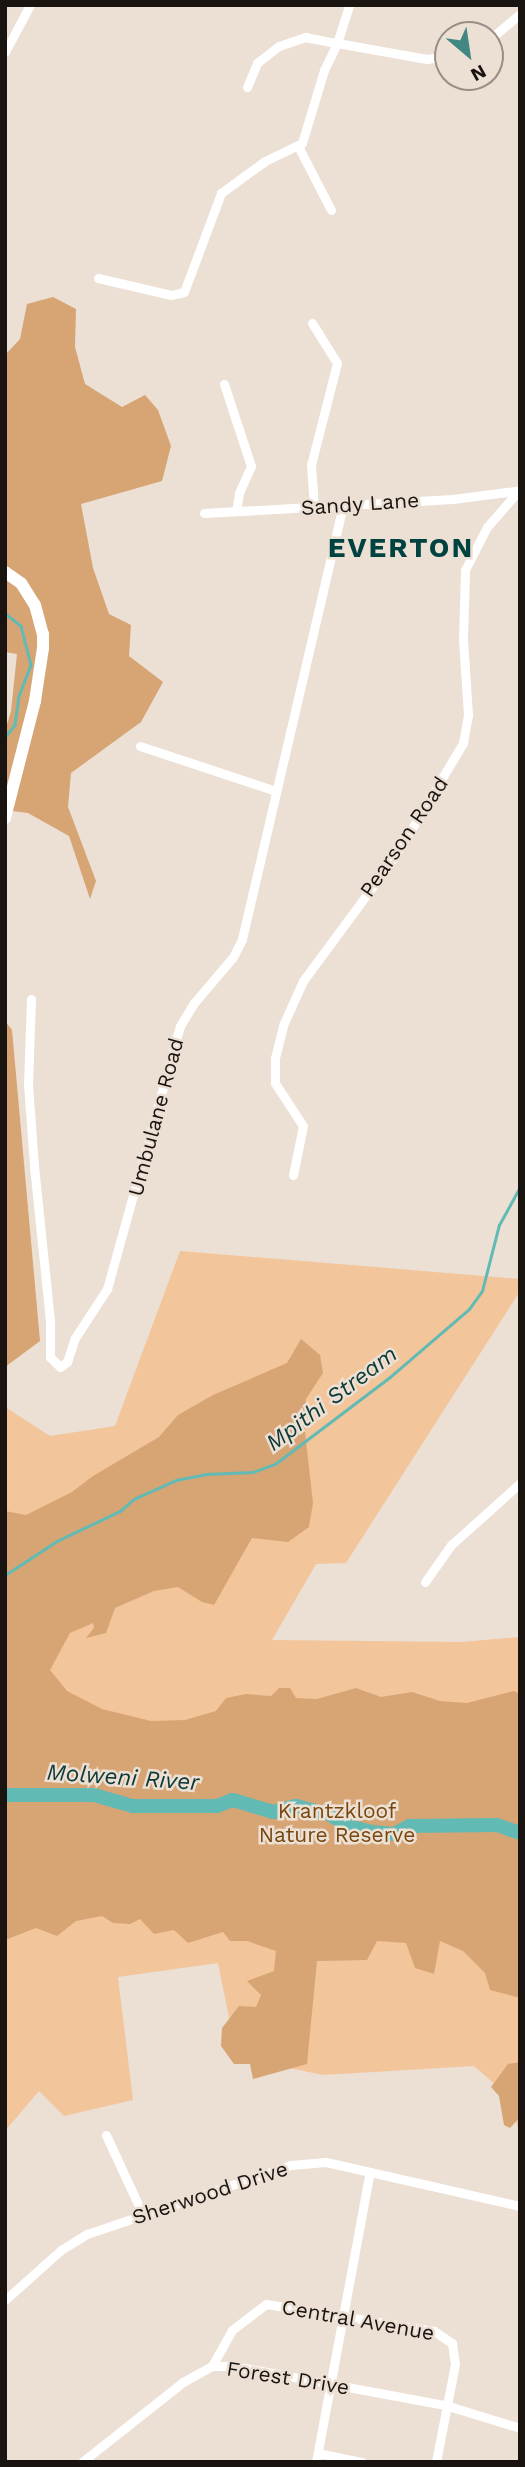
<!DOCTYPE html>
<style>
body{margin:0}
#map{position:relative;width:525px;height:2467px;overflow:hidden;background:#ecdfd3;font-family:"Work Sans",sans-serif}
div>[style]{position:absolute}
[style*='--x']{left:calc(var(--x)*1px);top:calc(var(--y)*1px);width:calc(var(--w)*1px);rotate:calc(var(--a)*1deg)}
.green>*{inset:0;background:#f3c59b}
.forest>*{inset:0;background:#d7a474}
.stream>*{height:2.5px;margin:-1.25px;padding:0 1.25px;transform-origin:1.25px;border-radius:1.25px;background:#61bbb4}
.river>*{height:14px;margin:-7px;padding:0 7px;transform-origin:7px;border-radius:7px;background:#61bbb4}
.minor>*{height:9px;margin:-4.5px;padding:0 4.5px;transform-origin:4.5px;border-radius:4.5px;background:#fff}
.secondary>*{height:12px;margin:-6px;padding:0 6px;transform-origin:6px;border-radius:6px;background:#fff}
span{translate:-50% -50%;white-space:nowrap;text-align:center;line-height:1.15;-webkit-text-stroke:5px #ecdfd3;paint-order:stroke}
.street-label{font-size:21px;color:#191410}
.park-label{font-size:21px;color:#77470e}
.water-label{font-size:23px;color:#0d3936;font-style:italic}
.district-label{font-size:28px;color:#00423f;font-weight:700;letter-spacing:2px}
.frame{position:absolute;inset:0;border:7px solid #191410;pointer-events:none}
.north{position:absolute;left:434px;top:21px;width:70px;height:70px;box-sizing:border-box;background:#ecdfd3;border:2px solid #988e85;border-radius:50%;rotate:151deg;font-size:19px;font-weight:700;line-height:28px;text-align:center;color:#191410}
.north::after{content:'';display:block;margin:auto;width:24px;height:32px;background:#418883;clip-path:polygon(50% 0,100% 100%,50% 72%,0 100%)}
</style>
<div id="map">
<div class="green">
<div style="clip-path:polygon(180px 1251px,520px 1279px,520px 1291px,346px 1563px,316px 1564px,272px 1640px,461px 1642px,520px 1637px,520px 2133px,506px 2094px,474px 2066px,323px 2075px,237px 2057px,218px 1963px,118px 1977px,133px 2100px,64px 2116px,39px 2091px,5px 2131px,5px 1407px,50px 1436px,115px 1426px)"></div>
</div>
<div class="forest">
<div style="clip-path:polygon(53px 297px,76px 309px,75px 347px,85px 384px,122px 407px,145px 395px,158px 410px,171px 446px,162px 481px,81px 504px,93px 568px,109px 614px,131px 625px,129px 656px,163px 682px,141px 722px,71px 773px,68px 807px,96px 881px,90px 899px,69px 836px,28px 813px,5px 810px,5px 731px,11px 711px,17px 654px,5px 652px,5px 355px,20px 339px,27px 304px)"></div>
<div style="clip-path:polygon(5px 1021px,12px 1030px,40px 1341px,5px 1367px)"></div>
<div style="clip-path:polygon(301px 1339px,320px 1355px,323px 1373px,306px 1399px,304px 1423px,313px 1503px,309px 1527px,288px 1542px,252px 1538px,214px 1605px,202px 1602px,178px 1587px,154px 1591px,115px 1608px,106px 1633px,86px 1638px,94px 1628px,93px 1623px,70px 1633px,50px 1670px,67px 1691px,102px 1709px,151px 1721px,185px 1720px,216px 1711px,226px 1698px,246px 1694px,271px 1696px,279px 1688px,290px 1688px,296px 1698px,317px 1699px,356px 1688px,381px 1697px,412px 1692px,440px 1701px,467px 1703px,514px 1691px,520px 1694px,520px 1998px,490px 1990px,485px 1973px,463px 1951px,440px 1941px,434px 1974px,415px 1968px,406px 1943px,377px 1941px,367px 1960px,317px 1961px,307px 2064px,253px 2079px,250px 2064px,234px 2064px,221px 2046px,222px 2028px,239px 2006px,256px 2007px,261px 1995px,247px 1981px,274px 1971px,276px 1951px,247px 1941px,230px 1941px,223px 1932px,188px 1943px,174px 1930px,154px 1934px,140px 1919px,130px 1924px,113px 1923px,102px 1916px,76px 1921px,57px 1936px,36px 1928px,5px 1940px,5px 1511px,26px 1515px,72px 1492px,93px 1476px,159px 1437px,178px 1415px,213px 1395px,287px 1363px)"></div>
<div style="clip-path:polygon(520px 2062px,520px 2117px,510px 2128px,504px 2125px,499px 2096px,491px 2087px,508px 2064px)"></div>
</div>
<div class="stream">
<div style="--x:5;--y:613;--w:21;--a:39"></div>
<div style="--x:21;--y:626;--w:40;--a:75.6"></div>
<div style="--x:31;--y:665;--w:33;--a:111"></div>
<div style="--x:19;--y:696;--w:29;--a:98"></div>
<div style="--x:15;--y:725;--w:16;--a:128"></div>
<div style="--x:5;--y:1575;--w:62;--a:-33.2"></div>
<div style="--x:57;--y:1541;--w:70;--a:-25.5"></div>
<div style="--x:120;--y:1511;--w:18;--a:-41"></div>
<div style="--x:134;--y:1499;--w:46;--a:-24.3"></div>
<div style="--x:176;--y:1480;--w:31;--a:-11"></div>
<div style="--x:206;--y:1474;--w:47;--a:-2.4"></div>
<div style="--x:253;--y:1472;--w:23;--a:-20"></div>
<div style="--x:275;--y:1464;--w:144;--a:-37.1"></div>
<div style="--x:390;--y:1377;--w:104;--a:-40.7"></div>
<div style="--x:469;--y:1309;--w:22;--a:-54"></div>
<div style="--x:482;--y:1291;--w:68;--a:-75.6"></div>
<div style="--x:499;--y:1225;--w:43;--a:-61.1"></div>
</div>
<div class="river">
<div style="--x:5;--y:1795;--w:89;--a:0"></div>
<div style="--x:94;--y:1795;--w:41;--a:15.8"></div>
<div style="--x:133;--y:1806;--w:84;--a:0"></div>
<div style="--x:217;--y:1806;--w:17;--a:-21"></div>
<div style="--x:233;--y:1800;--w:42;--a:16.7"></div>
<div style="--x:273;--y:1812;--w:24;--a:-15"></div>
<div style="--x:296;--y:1806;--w:34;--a:14"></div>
<div style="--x:329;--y:1814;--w:22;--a:32"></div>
<div style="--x:348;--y:1826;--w:25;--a:14"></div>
<div style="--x:372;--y:1832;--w:22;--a:5"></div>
<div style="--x:394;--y:1834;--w:18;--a:-27"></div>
<div style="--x:410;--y:1826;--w:87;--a:-0.7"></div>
<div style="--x:497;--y:1825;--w:24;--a:19"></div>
</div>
<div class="minor">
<div style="--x:490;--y:39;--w:39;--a:-40"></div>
<div style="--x:5;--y:52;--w:53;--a:-62"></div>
<div style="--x:247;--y:87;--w:26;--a:-67"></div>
<div style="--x:257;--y:63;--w:28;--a:-38"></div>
<div style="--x:279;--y:46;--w:28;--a:-19"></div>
<div style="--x:305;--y:37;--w:33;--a:11"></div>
<div style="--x:337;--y:43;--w:40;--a:-72"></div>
<div style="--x:298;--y:146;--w:72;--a:62.7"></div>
<div style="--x:98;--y:278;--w:75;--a:13.1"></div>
<div style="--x:171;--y:295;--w:13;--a:-13"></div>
<div style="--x:184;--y:292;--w:106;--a:-69.5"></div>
<div style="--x:221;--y:193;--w:54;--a:-36"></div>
<div style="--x:265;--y:161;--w:41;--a:-25.9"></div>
<div style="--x:302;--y:143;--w:76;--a:-73.2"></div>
<div style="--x:324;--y:70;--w:30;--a:-64"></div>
<div style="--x:337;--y:43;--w:91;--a:10.1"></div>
<div style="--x:427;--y:59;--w:21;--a:-8"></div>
<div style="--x:312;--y:323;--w:47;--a:58"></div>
<div style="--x:337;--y:363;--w:105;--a:104.3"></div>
<div style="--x:311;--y:465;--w:42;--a:85.9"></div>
<div style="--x:224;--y:384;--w:86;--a:71.8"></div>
<div style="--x:251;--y:466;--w:30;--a:114"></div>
<div style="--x:239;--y:493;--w:18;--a:99"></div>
<div style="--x:204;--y:513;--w:249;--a:-3.2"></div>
<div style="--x:453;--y:499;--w:63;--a:-7.4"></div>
<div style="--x:140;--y:746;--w:143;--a:18.3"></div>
<div style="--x:31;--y:999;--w:85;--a:92"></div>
<div style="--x:28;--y:1084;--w:82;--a:85.8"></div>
<div style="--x:34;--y:1166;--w:155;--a:84.1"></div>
<div style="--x:50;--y:1320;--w:37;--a:90"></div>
<div style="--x:50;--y:1357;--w:14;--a:45"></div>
<div style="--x:60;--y:1367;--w:9;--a:-36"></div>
<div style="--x:67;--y:1362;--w:25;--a:-72"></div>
<div style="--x:75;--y:1338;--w:59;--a:-56.9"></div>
<div style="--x:107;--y:1289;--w:273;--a:-74.5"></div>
<div style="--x:180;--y:1026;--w:27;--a:-59"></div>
<div style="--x:194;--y:1003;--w:60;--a:-49.7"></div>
<div style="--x:233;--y:957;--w:20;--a:-63"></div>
<div style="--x:242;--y:939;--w:446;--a:-76.9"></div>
<div style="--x:293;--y:1175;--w:50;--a:-78.5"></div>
<div style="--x:303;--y:1126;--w:51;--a:-123.1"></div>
<div style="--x:275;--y:1083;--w:25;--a:-90"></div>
<div style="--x:275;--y:1058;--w:36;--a:-76"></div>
<div style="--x:284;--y:1023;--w:46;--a:-65.7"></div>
<div style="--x:303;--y:981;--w:157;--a:-53.6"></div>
<div style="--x:396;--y:855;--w:131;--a:-59.1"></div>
<div style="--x:463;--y:743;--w:28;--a:-80"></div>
<div style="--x:468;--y:715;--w:76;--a:-93.8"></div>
<div style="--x:463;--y:639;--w:69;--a:-88.3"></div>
<div style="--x:465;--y:570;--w:48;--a:-62.9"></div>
<div style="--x:487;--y:527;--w:50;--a:-49"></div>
<div style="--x:425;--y:1582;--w:45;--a:-54.9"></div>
<div style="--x:451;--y:1545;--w:93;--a:-41.9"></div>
<div style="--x:106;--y:2135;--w:88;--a:65.2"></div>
<div style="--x:5;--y:2300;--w:75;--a:-41.8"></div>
<div style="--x:61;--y:2250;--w:31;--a:-32"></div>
<div style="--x:87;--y:2234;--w:215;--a:-18.7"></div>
<div style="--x:291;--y:2165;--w:35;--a:-5"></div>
<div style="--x:326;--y:2162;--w:199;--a:12.8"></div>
<div style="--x:212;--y:2366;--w:41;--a:-60.9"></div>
<div style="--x:232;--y:2330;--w:43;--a:-37.4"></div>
<div style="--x:266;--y:2304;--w:170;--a:9.1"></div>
<div style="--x:434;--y:2331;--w:22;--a:34"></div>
<div style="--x:452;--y:2343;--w:21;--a:82"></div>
<div style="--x:455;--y:2364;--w:100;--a:101"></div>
<div style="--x:318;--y:2453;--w:45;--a:11.6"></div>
<div style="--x:82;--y:2462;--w:129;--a:-38.4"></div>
<div style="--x:183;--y:2382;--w:33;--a:-29"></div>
<div style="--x:212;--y:2366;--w:22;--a:0"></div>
<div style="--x:234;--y:2366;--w:215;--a:10.5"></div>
<div style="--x:445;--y:2405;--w:78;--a:17"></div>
<div style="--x:316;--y:2462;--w:295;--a:-79.5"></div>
</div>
<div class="secondary">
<div style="--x:5;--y:572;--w:19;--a:35"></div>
<div style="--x:21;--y:583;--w:26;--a:58"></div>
<div style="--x:35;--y:605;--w:30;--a:75"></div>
<div style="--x:43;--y:634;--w:14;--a:90"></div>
<div style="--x:43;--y:648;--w:54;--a:98.6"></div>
<div style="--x:35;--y:701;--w:121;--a:104.4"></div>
</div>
<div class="street-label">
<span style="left:360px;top:504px;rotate:-4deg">Sandy Lane</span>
<span style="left:404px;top:837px;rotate:-56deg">Pearson Road</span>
<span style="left:156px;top:1117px;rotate:-75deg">Umbulane Road</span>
<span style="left:210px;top:2193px;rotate:-18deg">Sherwood Drive</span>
<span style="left:358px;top:2320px;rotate:10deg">Central Avenue</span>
<span style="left:288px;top:2378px;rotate:9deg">Forest Drive</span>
</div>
<div class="park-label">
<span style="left:337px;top:1823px">Krantzkloof<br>Nature Reserve</span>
</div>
<div class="water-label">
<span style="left:332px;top:1399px;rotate:-37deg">Mpithi Stream</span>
<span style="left:123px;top:1778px;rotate:4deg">Molweni River</span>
</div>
<div class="district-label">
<span style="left:401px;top:548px">EVERTON</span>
</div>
<div class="frame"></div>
<div class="north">N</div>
</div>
